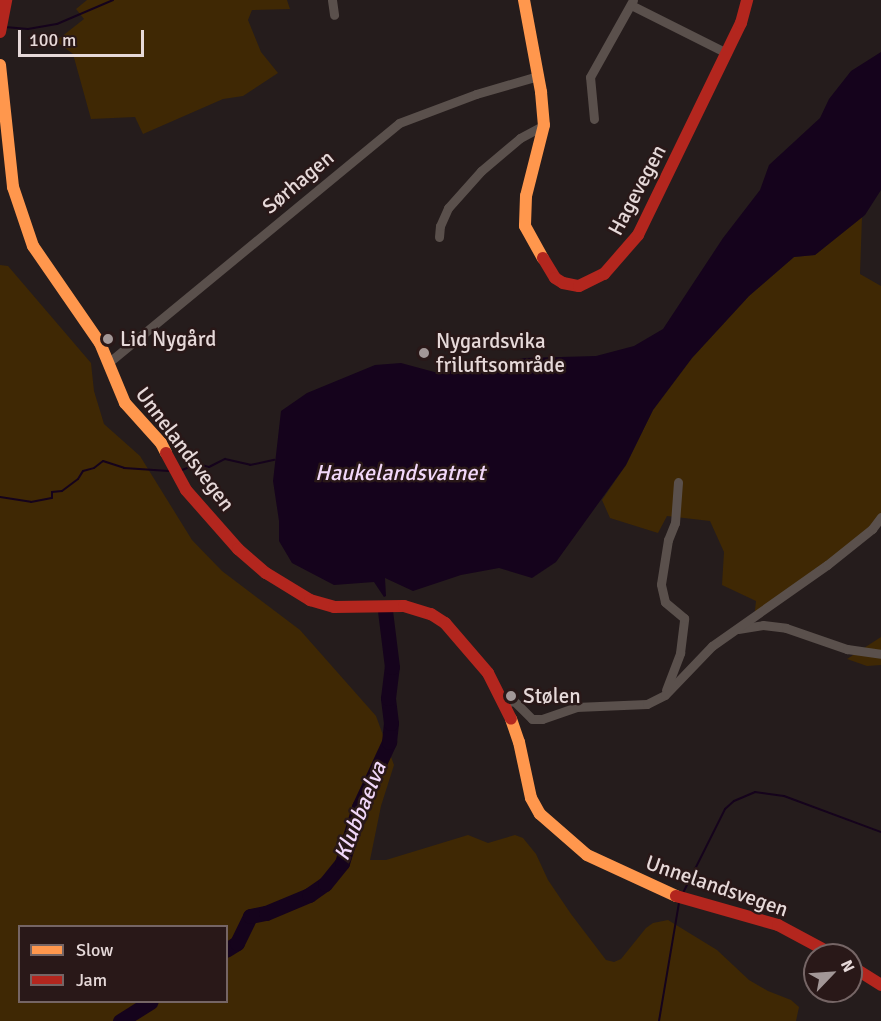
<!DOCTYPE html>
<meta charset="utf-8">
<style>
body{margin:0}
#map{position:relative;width:881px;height:1021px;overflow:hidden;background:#251c1c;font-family:Signika,sans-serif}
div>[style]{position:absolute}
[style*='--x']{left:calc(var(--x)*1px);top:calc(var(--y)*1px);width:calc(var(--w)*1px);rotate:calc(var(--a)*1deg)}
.green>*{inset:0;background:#3f2804}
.water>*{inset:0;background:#15031c}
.stream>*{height:2px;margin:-1px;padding:0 1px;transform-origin:1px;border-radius:1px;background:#15031c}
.river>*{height:15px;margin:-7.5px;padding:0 7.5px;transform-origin:7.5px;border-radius:7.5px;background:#15031c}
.street>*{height:9px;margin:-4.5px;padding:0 4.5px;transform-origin:4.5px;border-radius:4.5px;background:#5a504c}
.slow>*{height:12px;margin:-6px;padding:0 6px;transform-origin:6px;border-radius:6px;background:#ff974d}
.jam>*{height:12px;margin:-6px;padding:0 6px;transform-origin:6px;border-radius:6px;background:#b3261e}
.dots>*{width:16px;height:16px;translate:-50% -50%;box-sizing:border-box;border:3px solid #291818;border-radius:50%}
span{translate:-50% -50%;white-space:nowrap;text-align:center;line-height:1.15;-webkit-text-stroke:5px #291818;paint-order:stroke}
.street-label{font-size:21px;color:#e6d9d9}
.poi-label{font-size:21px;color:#e6d9d9}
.left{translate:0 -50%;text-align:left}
.water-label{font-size:22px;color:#f2d8fa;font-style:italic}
.legend{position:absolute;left:18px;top:925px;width:210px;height:78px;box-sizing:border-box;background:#291818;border:2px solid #756565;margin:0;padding:8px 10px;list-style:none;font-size:18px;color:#e6d9d9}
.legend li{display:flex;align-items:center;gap:12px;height:30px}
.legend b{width:30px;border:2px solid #756565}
.north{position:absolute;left:803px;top:943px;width:60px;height:60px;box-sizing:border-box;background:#291818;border:2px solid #756565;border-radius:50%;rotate:65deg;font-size:16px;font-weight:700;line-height:24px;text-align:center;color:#e6d9d9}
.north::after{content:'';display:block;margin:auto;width:21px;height:27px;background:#a29797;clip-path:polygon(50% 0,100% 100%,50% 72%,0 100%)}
.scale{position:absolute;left:18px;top:30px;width:126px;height:27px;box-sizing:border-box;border:3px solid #e6d9d9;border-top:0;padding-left:8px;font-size:18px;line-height:21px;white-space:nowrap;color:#e6d9d9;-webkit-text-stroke:4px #291818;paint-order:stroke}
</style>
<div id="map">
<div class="green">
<div style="clip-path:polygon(87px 0,287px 0,290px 9px,252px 10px,248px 20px,261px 52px,278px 73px,243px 96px,223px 99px,143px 134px,135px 117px,91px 119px,73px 54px,56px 41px,84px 19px,76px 9px)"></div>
<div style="clip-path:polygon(862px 217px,860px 274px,881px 286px,881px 522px,754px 619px,756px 601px,722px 585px,724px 552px,710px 521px,667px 516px,658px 533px,610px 518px,602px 500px,626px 465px,653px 410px,692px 358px,749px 296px,794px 257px,815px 255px)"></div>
<div style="clip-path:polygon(evenodd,0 265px,8px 266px,91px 363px,94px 391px,104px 424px,140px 456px,192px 540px,222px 571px,300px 630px,376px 716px,394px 765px,381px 806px,370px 860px,386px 860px,468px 835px,488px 843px,515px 835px,523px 838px,536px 854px,548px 880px,571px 914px,606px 960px,614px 962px,621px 959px,646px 928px,653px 923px,668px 920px,717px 950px,749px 980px,768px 991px,791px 1000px,799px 1007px,796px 1021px,0 1021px,0 265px,20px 926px,226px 926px,226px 1002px,20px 1002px,20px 926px)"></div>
<div style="clip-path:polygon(881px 637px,881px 665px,867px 666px,847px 659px)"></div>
</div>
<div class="water">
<div style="clip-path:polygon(881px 52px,881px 190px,865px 215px,815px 255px,794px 257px,749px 296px,692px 358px,653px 410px,626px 465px,556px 562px,532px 578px,499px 568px,461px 575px,413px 591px,385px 578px,386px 596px,384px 597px,374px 582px,334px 585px,292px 563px,279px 541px,279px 521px,273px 481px,281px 411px,307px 393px,375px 365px,401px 363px,438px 373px,525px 358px,596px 356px,634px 346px,663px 329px,723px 238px,760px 190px,769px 165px,820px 118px,829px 99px,851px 71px)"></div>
</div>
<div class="stream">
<div style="--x:5;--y:27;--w:23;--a:5"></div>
<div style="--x:28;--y:29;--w:29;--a:-10"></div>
<div style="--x:57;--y:24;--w:61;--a:-23.2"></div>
<div style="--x:182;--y:470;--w:17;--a:-21"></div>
<div style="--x:198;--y:464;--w:11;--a:15"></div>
<div style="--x:209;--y:467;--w:18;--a:-27"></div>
<div style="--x:225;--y:459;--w:26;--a:13"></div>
<div style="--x:250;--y:465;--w:25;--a:-12"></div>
<div style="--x:0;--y:497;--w:31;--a:9"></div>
<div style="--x:31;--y:502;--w:21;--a:-11"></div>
<div style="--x:52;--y:498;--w:6;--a:-90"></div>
<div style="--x:52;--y:492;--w:10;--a:-6"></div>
<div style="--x:62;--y:491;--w:20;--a:-37"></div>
<div style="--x:78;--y:479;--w:9;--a:-58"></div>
<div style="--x:83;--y:471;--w:11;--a:-15"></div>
<div style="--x:94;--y:468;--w:11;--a:-38"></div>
<div style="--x:103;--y:461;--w:22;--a:18"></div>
<div style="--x:124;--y:468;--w:45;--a:3.8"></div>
<div style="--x:682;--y:895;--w:96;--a:-63.4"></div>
<div style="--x:725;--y:809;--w:12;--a:-42"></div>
<div style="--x:734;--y:801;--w:23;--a:-23"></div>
<div style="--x:755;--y:792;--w:29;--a:8"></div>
<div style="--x:784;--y:796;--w:103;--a:20.4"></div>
<div style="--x:659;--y:1021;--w:120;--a:-80.4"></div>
</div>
<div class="river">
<div style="--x:226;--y:950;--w:13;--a:-32"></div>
<div style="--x:237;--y:943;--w:30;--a:-64"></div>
<div style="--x:250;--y:916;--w:16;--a:-11"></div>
<div style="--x:266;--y:913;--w:47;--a:-22.7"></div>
<div style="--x:309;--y:895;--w:19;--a:-35"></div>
<div style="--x:325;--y:884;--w:27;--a:-51"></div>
<div style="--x:342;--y:863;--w:59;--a:-73.1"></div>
<div style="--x:359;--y:807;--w:72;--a:-65.2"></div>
<div style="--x:389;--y:742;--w:19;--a:-84"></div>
<div style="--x:391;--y:723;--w:25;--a:-97"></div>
<div style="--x:388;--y:698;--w:31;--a:-83"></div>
<div style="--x:392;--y:667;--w:56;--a:-97.1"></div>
<div style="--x:120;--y:1021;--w:36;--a:-32"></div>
</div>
<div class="street">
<div style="--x:332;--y:0;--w:15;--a:82"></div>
<div style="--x:631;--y:5;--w:107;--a:26.6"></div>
<div style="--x:594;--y:119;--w:42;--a:-95.4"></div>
<div style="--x:590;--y:77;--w:88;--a:-60.8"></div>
<div style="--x:439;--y:237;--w:11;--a:-85"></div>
<div style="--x:440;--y:226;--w:20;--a:-66"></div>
<div style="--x:448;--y:208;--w:50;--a:-48.3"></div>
<div style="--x:481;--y:171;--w:51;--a:-40.2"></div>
<div style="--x:520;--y:138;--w:27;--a:-28"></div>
<div style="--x:108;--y:363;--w:377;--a:-39.5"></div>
<div style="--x:399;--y:123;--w:82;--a:-20.6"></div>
<div style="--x:476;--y:94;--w:65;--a:-16.2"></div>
<div style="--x:738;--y:629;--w:25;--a:-9"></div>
<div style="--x:763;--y:625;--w:23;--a:7"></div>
<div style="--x:786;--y:628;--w:65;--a:19"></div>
<div style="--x:847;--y:649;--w:34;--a:8"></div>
<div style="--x:666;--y:690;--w:40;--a:-69"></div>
<div style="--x:680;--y:653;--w:35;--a:-83"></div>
<div style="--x:684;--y:618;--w:25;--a:-140"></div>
<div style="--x:665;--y:602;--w:18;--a:-103"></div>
<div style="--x:661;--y:584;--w:45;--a:-81"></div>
<div style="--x:668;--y:540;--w:18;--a:-68"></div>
<div style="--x:675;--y:523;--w:41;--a:-85.8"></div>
<div style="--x:505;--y:703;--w:9;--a:-13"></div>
<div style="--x:514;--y:701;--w:25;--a:45"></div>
<div style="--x:532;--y:719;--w:10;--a:0"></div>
<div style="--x:542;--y:719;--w:36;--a:-19"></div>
<div style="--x:576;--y:707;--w:71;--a:-2.4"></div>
<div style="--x:647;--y:704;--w:20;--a:-27"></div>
<div style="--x:665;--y:695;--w:68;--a:-46.2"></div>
<div style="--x:712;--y:646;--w:141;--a:-35.2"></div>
<div style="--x:827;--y:565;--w:58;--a:-38.7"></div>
<div style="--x:872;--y:529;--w:15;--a:-53"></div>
</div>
<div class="slow">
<div style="--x:524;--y:0;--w:94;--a:79.5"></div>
<div style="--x:541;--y:92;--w:33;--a:85"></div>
<div style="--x:544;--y:125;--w:73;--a:104.2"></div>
<div style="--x:526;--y:196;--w:30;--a:92"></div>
<div style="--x:525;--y:226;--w:37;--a:61"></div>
<div style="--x:0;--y:65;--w:123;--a:83.9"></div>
<div style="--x:13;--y:187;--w:62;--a:71.3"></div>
<div style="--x:33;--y:246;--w:118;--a:55.4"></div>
<div style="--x:100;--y:343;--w:65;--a:67.4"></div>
<div style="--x:125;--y:403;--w:54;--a:48"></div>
<div style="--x:161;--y:443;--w:11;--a:63"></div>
<div style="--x:511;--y:719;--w:24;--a:71"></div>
<div style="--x:519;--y:742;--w:57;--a:77.9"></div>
<div style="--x:531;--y:798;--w:18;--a:61"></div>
<div style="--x:540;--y:814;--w:62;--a:41.1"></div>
<div style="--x:587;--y:855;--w:98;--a:24.7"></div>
</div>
<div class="jam">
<div style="--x:0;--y:32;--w:33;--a:-79"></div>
<div style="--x:543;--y:258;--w:23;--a:59"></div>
<div style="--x:555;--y:278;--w:9;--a:32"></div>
<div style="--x:563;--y:283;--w:16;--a:11"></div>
<div style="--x:579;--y:286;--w:28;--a:-26"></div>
<div style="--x:604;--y:274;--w:52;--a:-48.9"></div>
<div style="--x:638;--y:235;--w:236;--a:-64.1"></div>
<div style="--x:741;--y:23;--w:24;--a:-75"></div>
<div style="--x:166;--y:453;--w:42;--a:61.6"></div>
<div style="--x:186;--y:490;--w:79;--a:48.6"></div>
<div style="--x:238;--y:549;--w:37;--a:41"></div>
<div style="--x:266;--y:573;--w:52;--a:31.5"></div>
<div style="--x:310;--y:600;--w:25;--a:16"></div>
<div style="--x:334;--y:607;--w:70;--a:-0.8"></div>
<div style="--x:404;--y:606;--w:28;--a:17"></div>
<div style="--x:431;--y:614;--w:17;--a:33"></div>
<div style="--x:445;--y:623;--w:66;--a:49.3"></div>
<div style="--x:488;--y:673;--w:51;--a:63.4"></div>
<div style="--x:676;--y:896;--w:106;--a:15.9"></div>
<div style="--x:778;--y:925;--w:64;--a:28.2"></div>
<div style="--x:851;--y:966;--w:36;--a:32"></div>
</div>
<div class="dots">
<div style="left:108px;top:339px;background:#a29797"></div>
<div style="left:424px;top:353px;background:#a29797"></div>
<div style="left:511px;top:696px;background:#a29797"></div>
</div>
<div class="street-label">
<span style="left:298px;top:182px;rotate:-40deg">Sørhagen</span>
<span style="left:637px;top:190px;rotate:-62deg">Hagevegen</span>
<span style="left:185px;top:449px;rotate:53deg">Unnelandsvegen</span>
<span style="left:717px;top:886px;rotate:19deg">Unnelandsvegen</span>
</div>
<div class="poi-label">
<span class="left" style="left:120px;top:339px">Lid Nygård</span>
<span class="left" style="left:436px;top:353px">Nygardsvika<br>friluftsområde</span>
<span class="left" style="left:523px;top:696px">Stølen</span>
</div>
<div class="water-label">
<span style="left:400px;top:473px">Haukelandsvatnet</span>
<span style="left:360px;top:811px;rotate:-68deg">Klubbaelva</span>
</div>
<ul class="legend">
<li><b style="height:8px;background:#ff974d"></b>Slow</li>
<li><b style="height:8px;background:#b3261e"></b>Jam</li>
</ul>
<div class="north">N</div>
<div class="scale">100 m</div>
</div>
